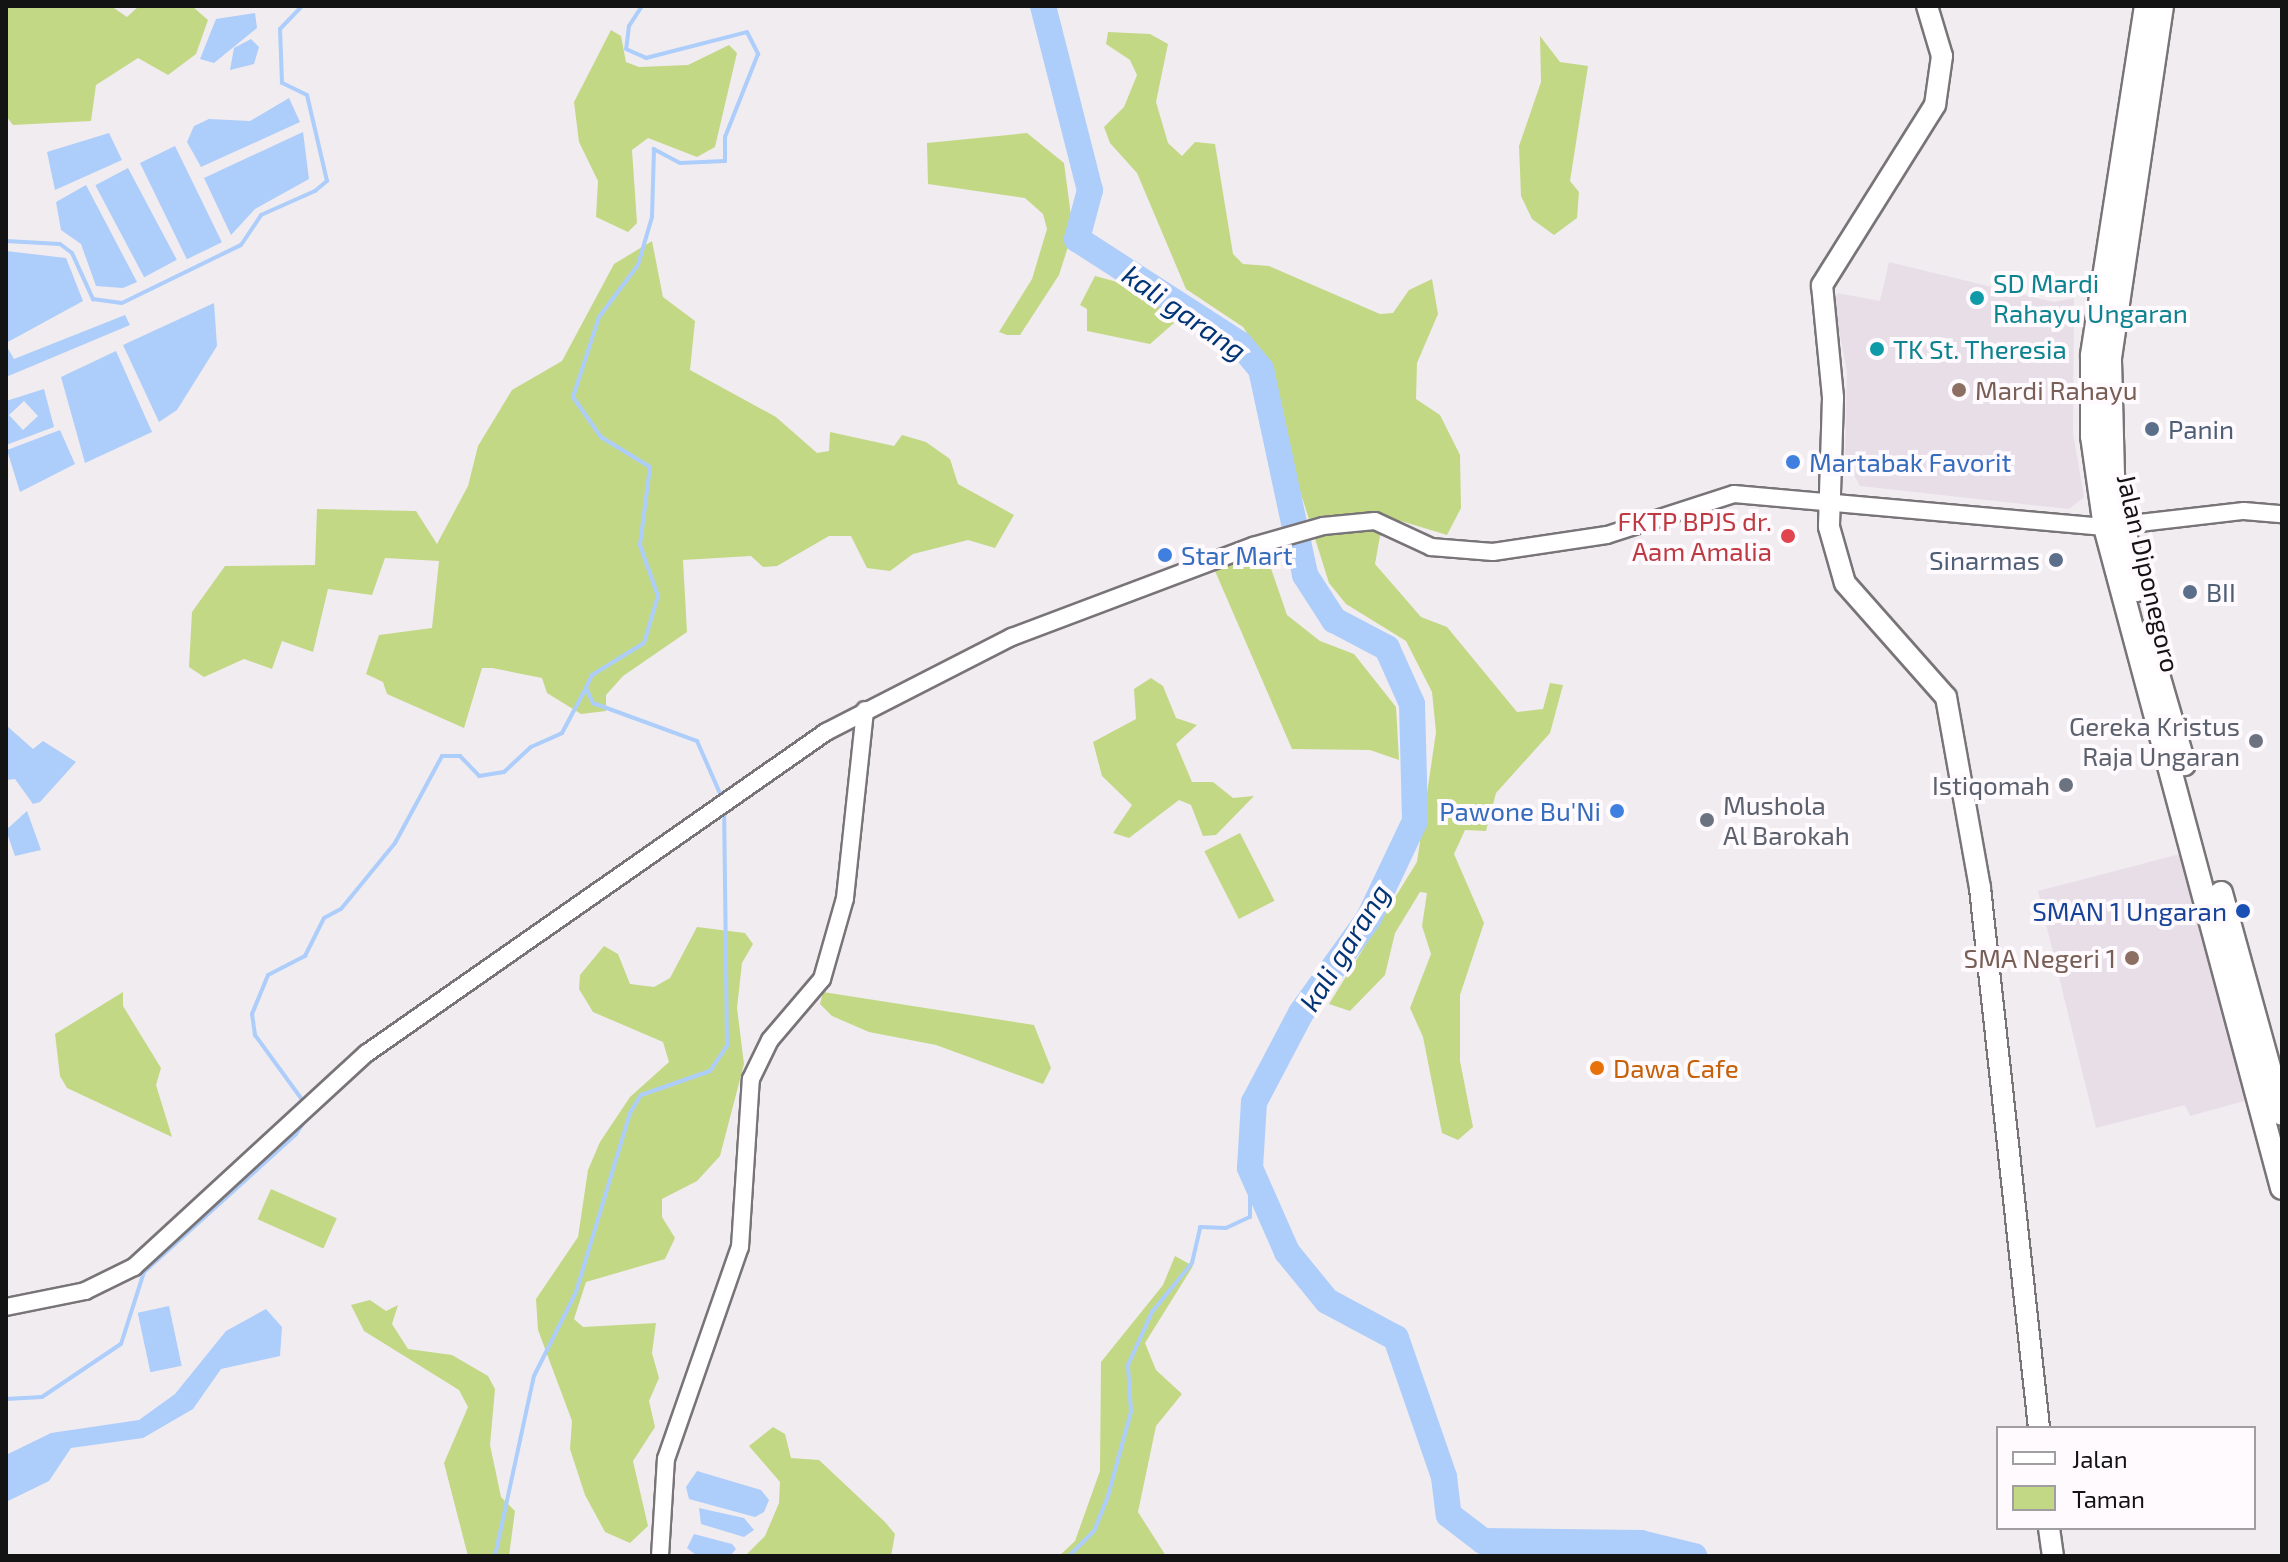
<!DOCTYPE html>
<style>
body{margin:0}
#map{position:relative;width:2288px;height:1562px;overflow:hidden;background:#f1ecf0;font-family:"Exo 2",sans-serif}
div>[style]{position:absolute}
[style*='--x']{left:calc(var(--x)*1px);top:calc(var(--y)*1px);width:calc(var(--w)*1px);rotate:calc(var(--a)*1deg)}
.built>*{inset:0;background:#e8dee8}
.green>*{inset:0;background:#c3d885;transform-origin:0 0}
.water>*{inset:0;background:#adcdfb;transform-origin:0 0}
.stream>*{height:4px;margin:-2px;padding:0 2px;transform-origin:2px;border-radius:2px;background:#adcdfb}
.river>*{height:26px;margin:-13px;padding:0 13px;transform-origin:13px;border-radius:13px;background:#adcdfb}
.roads{filter:drop-shadow(2px 0 #787478) drop-shadow(-2px 0 #787478) drop-shadow(0 2px #787478) drop-shadow(0 -2px #787478)}
.minor>*{height:16px;margin:-8px;padding:0 8px;transform-origin:8px;border-radius:8px;background:#fff}
.major>*{height:20px;margin:-10px;padding:0 10px;transform-origin:10px;border-radius:10px;background:#fff}
.highway>*{height:22px;margin:-11px;padding:0 11px;transform-origin:11px;border-radius:11px;background:#fff}
.dots>*{width:22px;height:22px;translate:-50% -50%;box-sizing:border-box;border:4px solid #fefafe;border-radius:50%}
span{translate:-50% -50%;white-space:nowrap;text-align:center;line-height:1.15;-webkit-text-stroke:8px #fefafe;paint-order:stroke}
.culture-label{font-size:26px;color:#0d838f}
.left{translate:0 -50%;text-align:left}
.education-label{font-size:26px;color:#785e54}
.right{translate:-100% -50%;text-align:right}
.service-label{font-size:26px;color:#4e5e75}
.shop-label{font-size:26px;color:#366cbe}
.health-label{font-size:26px;color:#be3a42}
.street-label{font-size:26px;color:#141314}
.worship-label{font-size:26px;color:#5b616d}
.transit-label{font-size:26px;color:#164399}
.food-label{font-size:26px;color:#c56008}
.water-label{font-size:28px;color:#003575;font-style:italic}
.frame{position:absolute;inset:0;border:8px solid #141314;pointer-events:none}
.legend{position:absolute;left:1996px;top:1426px;width:260px;height:104px;box-sizing:border-box;background:#fefafe;border:2px solid #a09ea0;margin:0;padding:10px 14px;list-style:none;font-size:24px;color:#141314}
.legend li{display:flex;align-items:center;gap:16px;height:40px}
.legend b{width:40px;border:2px solid #a09ea0}
</style>
<div id="map">
<div class="built">
<div style="clip-path:polygon(1889px 262px,2054px 302px,2074px 298px,2073px 433px,2084px 497px,2069px 509px,1860px 486px,1845px 459px,1847px 372px,1834px 305px,1837px 293px,1880px 301px)"></div>
<div style="clip-path:polygon(2184px 853px,2248px 1100px,2190px 1116px,2185px 1105px,2096px 1128px,2038px 891px)"></div>
</div>
<div class="green">
<div style="clip-path:polygon(6px 6px,111px 6px,127px 17px,139px 6px,192px 6px,208px 20px,196px 54px,168px 75px,138px 58px,96px 85px,91px 121px,13px 125px,6px 116px)"></div>
<div style="clip-path:polygon(611px 30px,621px 36px,626px 62px,639px 67px,688px 65px,729px 45px,737px 53px,715px 147px,697px 157px,648px 138px,632px 150px,637px 223px,628px 232px,596px 217px,598px 181px,579px 142px,574px 102px)"></div>
<div style="clip-path:polygon(1108px 32px,1150px 34px,1168px 44px,1156px 102px,1168px 143px,1182px 156px,1195px 142px,1215px 144px,1233px 254px,1243px 264px,1269px 266px,1380px 314px,1393px 313px,1409px 290px,1432px 279px,1438px 314px,1417px 363px,1416px 399px,1440px 415px,1460px 455px,1461px 508px,1447px 535px,1401px 521px,1380px 536px,1375px 564px,1421px 617px,1447px 627px,1517px 712px,1543px 709px,1550px 683px,1563px 685px,1550px 733px,1496px 793px,1486px 831px,1465px 830px,1454px 854px,1484px 923px,1460px 995px,1460px 1061px,1473px 1127px,1458px 1140px,1442px 1133px,1423px 1037px,1410px 1008px,1431px 954px,1422px 926px,1427px 893px,1420px 892px,1395px 933px,1385px 975px,1350px 1011px,1329px 1004px,1417px 862px,1436px 732px,1432px 692px,1406px 641px,1346px 604px,1329px 583px,1284px 440px,1274px 373px,1243px 327px,1186px 289px,1137px 173px,1110px 143px,1104px 127px,1124px 107px,1137px 75px,1130px 60px,1106px 44px)"></div>
<div style="clip-path:polygon(1540px 36px,1560px 62px,1588px 66px,1570px 181px,1579px 192px,1577px 218px,1554px 235px,1532px 219px,1521px 196px,1519px 146px,1541px 82px)"></div>
<div style="clip-path:polygon(1027px 133px,1064px 163px,1073px 231px,1059px 275px,1020px 335px,1007px 335px,999px 332px,1032px 279px,1047px 229px,1043px 214px,1025px 198px,928px 184px,927px 143px)"></div>
<div style="clip-path:polygon(652px 241px,663px 297px,695px 321px,690px 370px,776px 417px,817px 453px,829px 451px,830px 432px,894px 446px,902px 435px,926px 442px,950px 459px,958px 484px,1014px 515px,995px 548px,968px 540px,913px 554px,890px 571px,867px 568px,851px 536px,829px 536px,777px 566px,763px 567px,751px 556px,683px 560px,687px 632px,623px 676px,606px 695px,606px 711px,581px 714px,547px 693px,542px 678px,492px 668px,482px 668px,464px 728px,387px 694px,383px 682px,366px 674px,379px 635px,432px 628px,439px 561px,385px 558px,372px 595px,328px 589px,313px 652px,282px 641px,272px 669px,244px 659px,204px 677px,189px 667px,192px 612px,225px 566px,315px 565px,317px 509px,416px 511px,437px 544px,468px 486px,478px 446px,512px 390px,562px 361px,614px 264px)"></div>
<div style="clip-path:polygon(1095px 276px,1147px 290px,1174px 323px,1150px 344px,1087px 331px,1087px 309px,1080px 305px)"></div>
<div style="clip-path:polygon(1265px 551px,1287px 615px,1320px 641px,1354px 654px,1396px 707px,1399px 760px,1370px 750px,1292px 749px,1215px 571px,1235px 556px)"></div>
<div style="clip-path:polygon(1151px 678px,1163px 686px,1176px 718px,1197px 725px,1176px 744px,1192px 782px,1213px 782px,1233px 798px,1254px 796px,1216px 835px,1203px 836px,1191px 805px,1179px 800px,1129px 838px,1113px 833px,1132px 805px,1102px 776px,1093px 742px,1136px 719px,1134px 689px)"></div>
<div style="left:1240px;top:833px;width:76px;height:40px;rotate:63deg"></div>
<div style="clip-path:polygon(697px 927px,745px 933px,753px 944px,742px 963px,737px 1008px,744px 1064px,720px 1156px,697px 1181px,662px 1199px,662px 1217px,675px 1238px,665px 1259px,586px 1282px,574px 1319px,583px 1327px,656px 1323px,652px 1353px,659px 1378px,649px 1401px,655px 1427px,633px 1461px,648px 1526px,630px 1543px,605px 1532px,585px 1495px,570px 1449px,572px 1421px,538px 1330px,536px 1299px,578px 1237px,588px 1170px,600px 1142px,630px 1097px,669px 1062px,663px 1042px,593px 1012px,579px 989px,580px 975px,604px 946px,618px 954px,630px 984px,654px 987px,670px 978px)"></div>
<div style="clip-path:polygon(123px 992px,123px 1006px,161px 1068px,156px 1085px,172px 1137px,67px 1088px,60px 1076px,55px 1034px)"></div>
<div style="clip-path:polygon(823px 992px,1034px 1025px,1051px 1068px,1043px 1084px,936px 1045px,869px 1032px,832px 1016px,820px 1004px)"></div>
<div style="left:271px;top:1189px;width:72px;height:33px;rotate:24deg"></div>
<div style="clip-path:polygon(1175px 1256px,1193px 1266px,1145px 1343px,1156px 1370px,1182px 1394px,1156px 1426px,1138px 1512px,1166px 1556px,1059px 1556px,1075px 1541px,1100px 1471px,1101px 1362px,1163px 1285px)"></div>
<div style="clip-path:polygon(370px 1300px,386px 1311px,398px 1305px,392px 1324px,408px 1349px,452px 1355px,488px 1376px,495px 1389px,490px 1445px,501px 1497px,515px 1511px,509px 1556px,468px 1556px,444px 1463px,468px 1407px,459px 1390px,364px 1331px,351px 1305px)"></div>
<div style="clip-path:polygon(773px 1427px,785px 1434px,791px 1458px,819px 1460px,885px 1522px,895px 1534px,891px 1556px,745px 1556px,765px 1536px,779px 1503px,780px 1482px,749px 1446px)"></div>
</div>
<div class="water">
<div style="clip-path:polygon(255px 13px,257px 28px,214px 63px,200px 59px,216px 19px)"></div>
<div style="clip-path:polygon(251px 39px,259px 47px,254px 64px,230px 70px,234px 48px)"></div>
<div style="clip-path:polygon(289px 98px,300px 122px,201px 167px,187px 142px,194px 126px,209px 119px,250px 121px)"></div>
<div style="clip-path:polygon(303px 132px,309px 179px,255px 209px,231px 235px,204px 178px)"></div>
<div style="clip-path:polygon(109px 133px,122px 160px,55px 190px,47px 152px)"></div>
<div style="left:175px;top:146px;width:107px;height:39px;rotate:64deg"></div>
<div style="left:128px;top:168px;width:104px;height:37px;rotate:62deg"></div>
<div style="clip-path:polygon(86px 185px,137px 282px,123px 288px,96px 286px,81px 244px,61px 230px,56px 202px)"></div>
<div style="clip-path:polygon(6px 251px,66px 258px,83px 301px,6px 343px)"></div>
<div style="clip-path:polygon(214px 303px,217px 346px,177px 410px,159px 422px,123px 345px)"></div>
<div style="clip-path:polygon(125px 315px,130px 325px,6px 377px,6px 345px,14px 359px)"></div>
<div style="clip-path:polygon(116px 351px,152px 432px,85px 463px,61px 377px)"></div>
<div style="clip-path:polygon(evenodd,44px 389px,54px 427px,6px 445px,6px 401px,44px 389px,24px 401px,38px 416px,23px 430px,9px 415px,24px 401px)"></div>
<div style="clip-path:polygon(60px 430px,75px 464px,20px 492px,7px 450px)"></div>
<div style="clip-path:polygon(7px 726px,33px 749px,43px 741px,76px 762px,40px 802px,33px 804px,15px 779px,6px 780px)"></div>
<div style="clip-path:polygon(27px 811px,41px 850px,15px 856px,6px 830px)"></div>
<div style="left:169px;top:1306px;width:61px;height:32px;rotate:78deg"></div>
<div style="clip-path:polygon(266px 1309px,282px 1327px,280px 1356px,221px 1369px,193px 1409px,143px 1438px,71px 1448px,49px 1481px,6px 1502px,6px 1455px,51px 1433px,139px 1420px,175px 1394px,226px 1331px)"></div>
<div style="clip-path:polygon(697px 1471px,761px 1490px,769px 1500px,764px 1512px,755px 1517px,689px 1499px,686px 1487px)"></div>
<div style="clip-path:polygon(699px 1508px,744px 1518px,754px 1530px,744px 1537px,701px 1524px)"></div>
<div style="clip-path:polygon(694px 1534px,732px 1544px,736px 1549px,730px 1556px,697px 1556px,687px 1548px)"></div>
</div>
<div class="stream">
<div style="--x:642;--y:6;--w:24;--a:123"></div>
<div style="--x:629;--y:26;--w:23;--a:97"></div>
<div style="--x:626;--y:49;--w:22;--a:24"></div>
<div style="--x:646;--y:58;--w:104;--a:-14.4"></div>
<div style="--x:747;--y:32;--w:25;--a:63"></div>
<div style="--x:758;--y:54;--w:89;--a:111.7"></div>
<div style="--x:725;--y:137;--w:24;--a:90"></div>
<div style="--x:725;--y:161;--w:45;--a:177.5"></div>
<div style="--x:680;--y:163;--w:30;--a:-152"></div>
<div style="--x:654;--y:149;--w:68;--a:91.7"></div>
<div style="--x:652;--y:217;--w:50;--a:106.3"></div>
<div style="--x:638;--y:265;--w:65;--a:126.9"></div>
<div style="--x:599;--y:317;--w:84;--a:108"></div>
<div style="--x:573;--y:397;--w:49;--a:55"></div>
<div style="--x:601;--y:437;--w:57;--a:31.5"></div>
<div style="--x:650;--y:467;--w:79;--a:97.3"></div>
<div style="--x:640;--y:545;--w:54;--a:70.6"></div>
<div style="--x:658;--y:596;--w:49;--a:106.6"></div>
<div style="--x:644;--y:643;--w:61;--a:148.4"></div>
<div style="--x:592;--y:675;--w:14;--a:115"></div>
<div style="--x:586;--y:688;--w:17;--a:65"></div>
<div style="--x:593;--y:703;--w:111;--a:20.1"></div>
<div style="--x:697;--y:741;--w:62;--a:66.3"></div>
<div style="--x:6;--y:241;--w:54;--a:3.2"></div>
<div style="--x:60;--y:244;--w:15;--a:37"></div>
<div style="--x:72;--y:253;--w:51;--a:65.5"></div>
<div style="--x:93;--y:299;--w:29;--a:8"></div>
<div style="--x:122;--y:303;--w:132;--a:-26"></div>
<div style="--x:241;--y:245;--w:36;--a:-56"></div>
<div style="--x:261;--y:215;--w:59;--a:-24"></div>
<div style="--x:315;--y:191;--w:16;--a:-40"></div>
<div style="--x:327;--y:181;--w:88;--a:-103.1"></div>
<div style="--x:307;--y:95;--w:28;--a:-154"></div>
<div style="--x:282;--y:83;--w:54;--a:-92.1"></div>
<div style="--x:280;--y:29;--w:32;--a:-46"></div>
<div style="--x:306;--y:1105;--w:87;--a:-126.1"></div>
<div style="--x:255;--y:1035;--w:21;--a:-98"></div>
<div style="--x:252;--y:1014;--w:42;--a:-67.7"></div>
<div style="--x:268;--y:975;--w:42;--a:-27.2"></div>
<div style="--x:305;--y:956;--w:42;--a:-63.4"></div>
<div style="--x:324;--y:918;--w:19;--a:-28"></div>
<div style="--x:341;--y:909;--w:85;--a:-50.7"></div>
<div style="--x:395;--y:843;--w:99;--a:-61.6"></div>
<div style="--x:442;--y:756;--w:18;--a:0"></div>
<div style="--x:460;--y:756;--w:28;--a:46"></div>
<div style="--x:479;--y:776;--w:25;--a:-9"></div>
<div style="--x:504;--y:772;--w:37;--a:-43"></div>
<div style="--x:531;--y:747;--w:34;--a:-24"></div>
<div style="--x:562;--y:733;--w:51;--a:-61.9"></div>
<div style="--x:6;--y:1399;--w:36;--a:-3"></div>
<div style="--x:42;--y:1397;--w:95;--a:-33.9"></div>
<div style="--x:121;--y:1344;--w:76;--a:-72.3"></div>
<div style="--x:144;--y:1272;--w:205;--a:-42.2"></div>
<div style="--x:296;--y:1134;--w:25;--a:-56"></div>
<div style="--x:495;--y:1556;--w:184;--a:-77.8"></div>
<div style="--x:534;--y:1376;--w:94;--a:-63.4"></div>
<div style="--x:576;--y:1292;--w:187;--a:-73.2"></div>
<div style="--x:630;--y:1113;--w:21;--a:-59"></div>
<div style="--x:641;--y:1095;--w:73;--a:-19.2"></div>
<div style="--x:710;--y:1071;--w:30;--a:-56"></div>
<div style="--x:727;--y:1046;--w:235;--a:-90.7"></div>
<div style="--x:1069;--y:1556;--w:35;--a:-45"></div>
<div style="--x:1094;--y:1531;--w:38;--a:-68"></div>
<div style="--x:1108;--y:1496;--w:87;--a:-74.7"></div>
<div style="--x:1131;--y:1412;--w:47;--a:-93.7"></div>
<div style="--x:1128;--y:1365;--w:58;--a:-65.6"></div>
<div style="--x:1152;--y:1312;--w:63;--a:-50.8"></div>
<div style="--x:1192;--y:1263;--w:37;--a:-77"></div>
<div style="--x:1200;--y:1227;--w:26;--a:2"></div>
<div style="--x:1226;--y:1228;--w:26;--a:-25"></div>
<div style="--x:1250;--y:1217;--w:49;--a:-90"></div>
</div>
<div class="river">
<div style="--x:1043;--y:6;--w:190;--a:75.7"></div>
<div style="--x:1090;--y:190;--w:51;--a:104.9"></div>
<div style="--x:1077;--y:239;--w:194;--a:32.8"></div>
<div style="--x:1240;--y:344;--w:33;--a:50"></div>
<div style="--x:1261;--y:369;--w:211;--a:77.9"></div>
<div style="--x:1305;--y:575;--w:54;--a:57.2"></div>
<div style="--x:1334;--y:620;--w:60;--a:27.8"></div>
<div style="--x:1387;--y:648;--w:61;--a:65.9"></div>
<div style="--x:1412;--y:704;--w:117;--a:88.5"></div>
<div style="--x:1415;--y:821;--w:107;--a:115.4"></div>
<div style="--x:1369;--y:918;--w:117;--a:125.6"></div>
<div style="--x:1301;--y:1013;--w:101;--a:117.8"></div>
<div style="--x:1254;--y:1102;--w:66;--a:93.5"></div>
<div style="--x:1250;--y:1168;--w:92;--a:66.2"></div>
<div style="--x:1287;--y:1252;--w:63;--a:50.8"></div>
<div style="--x:1327;--y:1301;--w:78;--a:28.2"></div>
<div style="--x:1396;--y:1338;--w:147;--a:70.9"></div>
<div style="--x:1444;--y:1477;--w:38;--a:83"></div>
<div style="--x:1449;--y:1515;--w:43;--a:37.4"></div>
<div style="--x:1483;--y:1541;--w:158;--a:0.7"></div>
<div style="--x:1641;--y:1543;--w:55;--a:13.8"></div>
</div>
<div class="roads">
<div class="minor">
<div style="--x:6;--y:1307;--w:81;--a:-11.4"></div>
<div style="--x:85;--y:1291;--w:55;--a:-26.1"></div>
<div style="--x:134;--y:1267;--w:316;--a:-42.6"></div>
<div style="--x:367;--y:1053;--w:560;--a:-34.97"></div>
<div style="--x:826;--y:732;--w:209;--a:-27.1"></div>
<div style="--x:1012;--y:637;--w:258;--a:-20.7"></div>
<div style="--x:1253;--y:546;--w:73;--a:-15.9"></div>
<div style="--x:1323;--y:526;--w:52;--a:-5.5"></div>
<div style="--x:1375;--y:521;--w:62;--a:24.9"></div>
<div style="--x:1431;--y:547;--w:62;--a:4.6"></div>
<div style="--x:1493;--y:552;--w:115;--a:-8.5"></div>
<div style="--x:1607;--y:535;--w:133;--a:-17.9"></div>
<div style="--x:1734;--y:494;--w:372;--a:5.1"></div>
<div style="--x:2105;--y:527;--w:140;--a:-6.6"></div>
<div style="--x:2244;--y:511;--w:38;--a:5"></div>
<div style="--x:660;--y:1556;--w:97;--a:-86.5"></div>
<div style="--x:666;--y:1459;--w:225;--a:-70.8"></div>
<div style="--x:740;--y:1247;--w:168;--a:-86.3"></div>
<div style="--x:751;--y:1079;--w:43;--a:-64"></div>
<div style="--x:770;--y:1040;--w:80;--a:-49.6"></div>
<div style="--x:822;--y:979;--w:84;--a:-74.1"></div>
<div style="--x:845;--y:898;--w:189;--a:-83.9"></div>
</div>
<div class="major">
<div style="--x:1927;--y:6;--w:52;--a:73.3"></div>
<div style="--x:1942;--y:56;--w:49;--a:98.1"></div>
<div style="--x:1935;--y:105;--w:213;--a:122.1"></div>
<div style="--x:1822;--y:285;--w:114;--a:84.4"></div>
<div style="--x:1833;--y:398;--w:129;--a:91.8"></div>
<div style="--x:1829;--y:527;--w:58;--a:74.1"></div>
<div style="--x:1845;--y:583;--w:152;--a:48.5"></div>
<div style="--x:1946;--y:697;--w:194;--a:79.9"></div>
<div style="--x:1980;--y:888;--w:543;--a:83.76"></div>
<div style="--x:2049;--y:1528;--w:28;--a:82"></div>
</div>
<div class="highway">
<div style="--x:2146;--y:6;--w:354;--a:98.8"></div>
<div style="--x:2092;--y:356;--w:80;--a:90"></div>
<div style="--x:2092;--y:436;--w:92;--a:81.9"></div>
<div style="--x:2105;--y:527;--w:684;--a:75.01"></div>
<div style="--x:2137;--y:590;--w:117;--a:-101.8"></div>
<div style="--x:2113;--y:475;--w:117;--a:-91.5"></div>
<div style="--x:2110;--y:358;--w:356;--a:-81.6"></div>
<div style="--x:2150;--y:647;--w:122;--a:73.8"></div>
<div style="--x:2221;--y:893;--w:229;--a:74.6"></div>
</div>
</div>
<div class="dots">
<div style="left:1977px;top:298px;background:#0f9aa8"></div>
<div style="left:1877px;top:349px;background:#0f9aa8"></div>
<div style="left:1959px;top:390px;background:#8d6e63"></div>
<div style="left:2152px;top:429px;background:#5c6f8a"></div>
<div style="left:1793px;top:462px;background:#3f7fe0"></div>
<div style="left:1788px;top:536px;background:#e0444e"></div>
<div style="left:1165px;top:555px;background:#3f7fe0"></div>
<div style="left:2056px;top:560px;background:#5c6f8a"></div>
<div style="left:2190px;top:592px;background:#5c6f8a"></div>
<div style="left:2256px;top:741px;background:#6b7280"></div>
<div style="left:2066px;top:785px;background:#6b7280"></div>
<div style="left:1617px;top:811px;background:#3f7fe0"></div>
<div style="left:1707px;top:820px;background:#6b7280"></div>
<div style="left:2243px;top:911px;background:#1a4fb4"></div>
<div style="left:2132px;top:958px;background:#8d6e63"></div>
<div style="left:1597px;top:1068px;background:#e8710a"></div>
</div>
<div class="culture-label">
<span class="left" style="left:1993px;top:298px">SD Mardi<br>Rahayu Ungaran</span>
<span class="left" style="left:1893px;top:349px">TK St. Theresia</span>
</div>
<div class="education-label">
<span class="left" style="left:1975px;top:390px">Mardi Rahayu</span>
<span class="right" style="left:2116px;top:958px">SMA Negeri 1</span>
</div>
<div class="service-label">
<span class="left" style="left:2168px;top:429px">Panin</span>
<span class="right" style="left:2040px;top:560px">Sinarmas</span>
<span class="left" style="left:2206px;top:592px">BII</span>
</div>
<div class="shop-label">
<span class="left" style="left:1809px;top:462px">Martabak Favorit</span>
<span class="left" style="left:1181px;top:555px">Star Mart</span>
<span class="right" style="left:1601px;top:811px">Pawone Bu'Ni</span>
</div>
<div class="health-label">
<span class="right" style="left:1772px;top:536px">FKTP BPJS dr.<br>Aam Amalia</span>
</div>
<div class="street-label">
<span style="left:2149px;top:573px;rotate:77deg">Jalan Diponegoro</span>
</div>
<div class="worship-label">
<span class="right" style="left:2240px;top:741px">Gereka Kristus<br>Raja Ungaran</span>
<span class="right" style="left:2050px;top:785px">Istiqomah</span>
<span class="left" style="left:1723px;top:820px">Mushola<br>Al Barokah</span>
</div>
<div class="transit-label">
<span class="right" style="left:2227px;top:911px">SMAN 1 Ungaran</span>
</div>
<div class="food-label">
<span class="left" style="left:1613px;top:1068px">Dawa Cafe</span>
</div>
<div class="water-label">
<span style="left:1185px;top:312px;rotate:35deg">kali garang</span>
<span style="left:1344px;top:947px;rotate:-58deg">kali garang</span>
</div>
<div class="frame"></div>
<ul class="legend">
<li><b style="height:10px;background:#fff"></b>Jalan</li>
<li><b style="height:22px;background:#c3d885"></b>Taman</li>
</ul>
</div>
